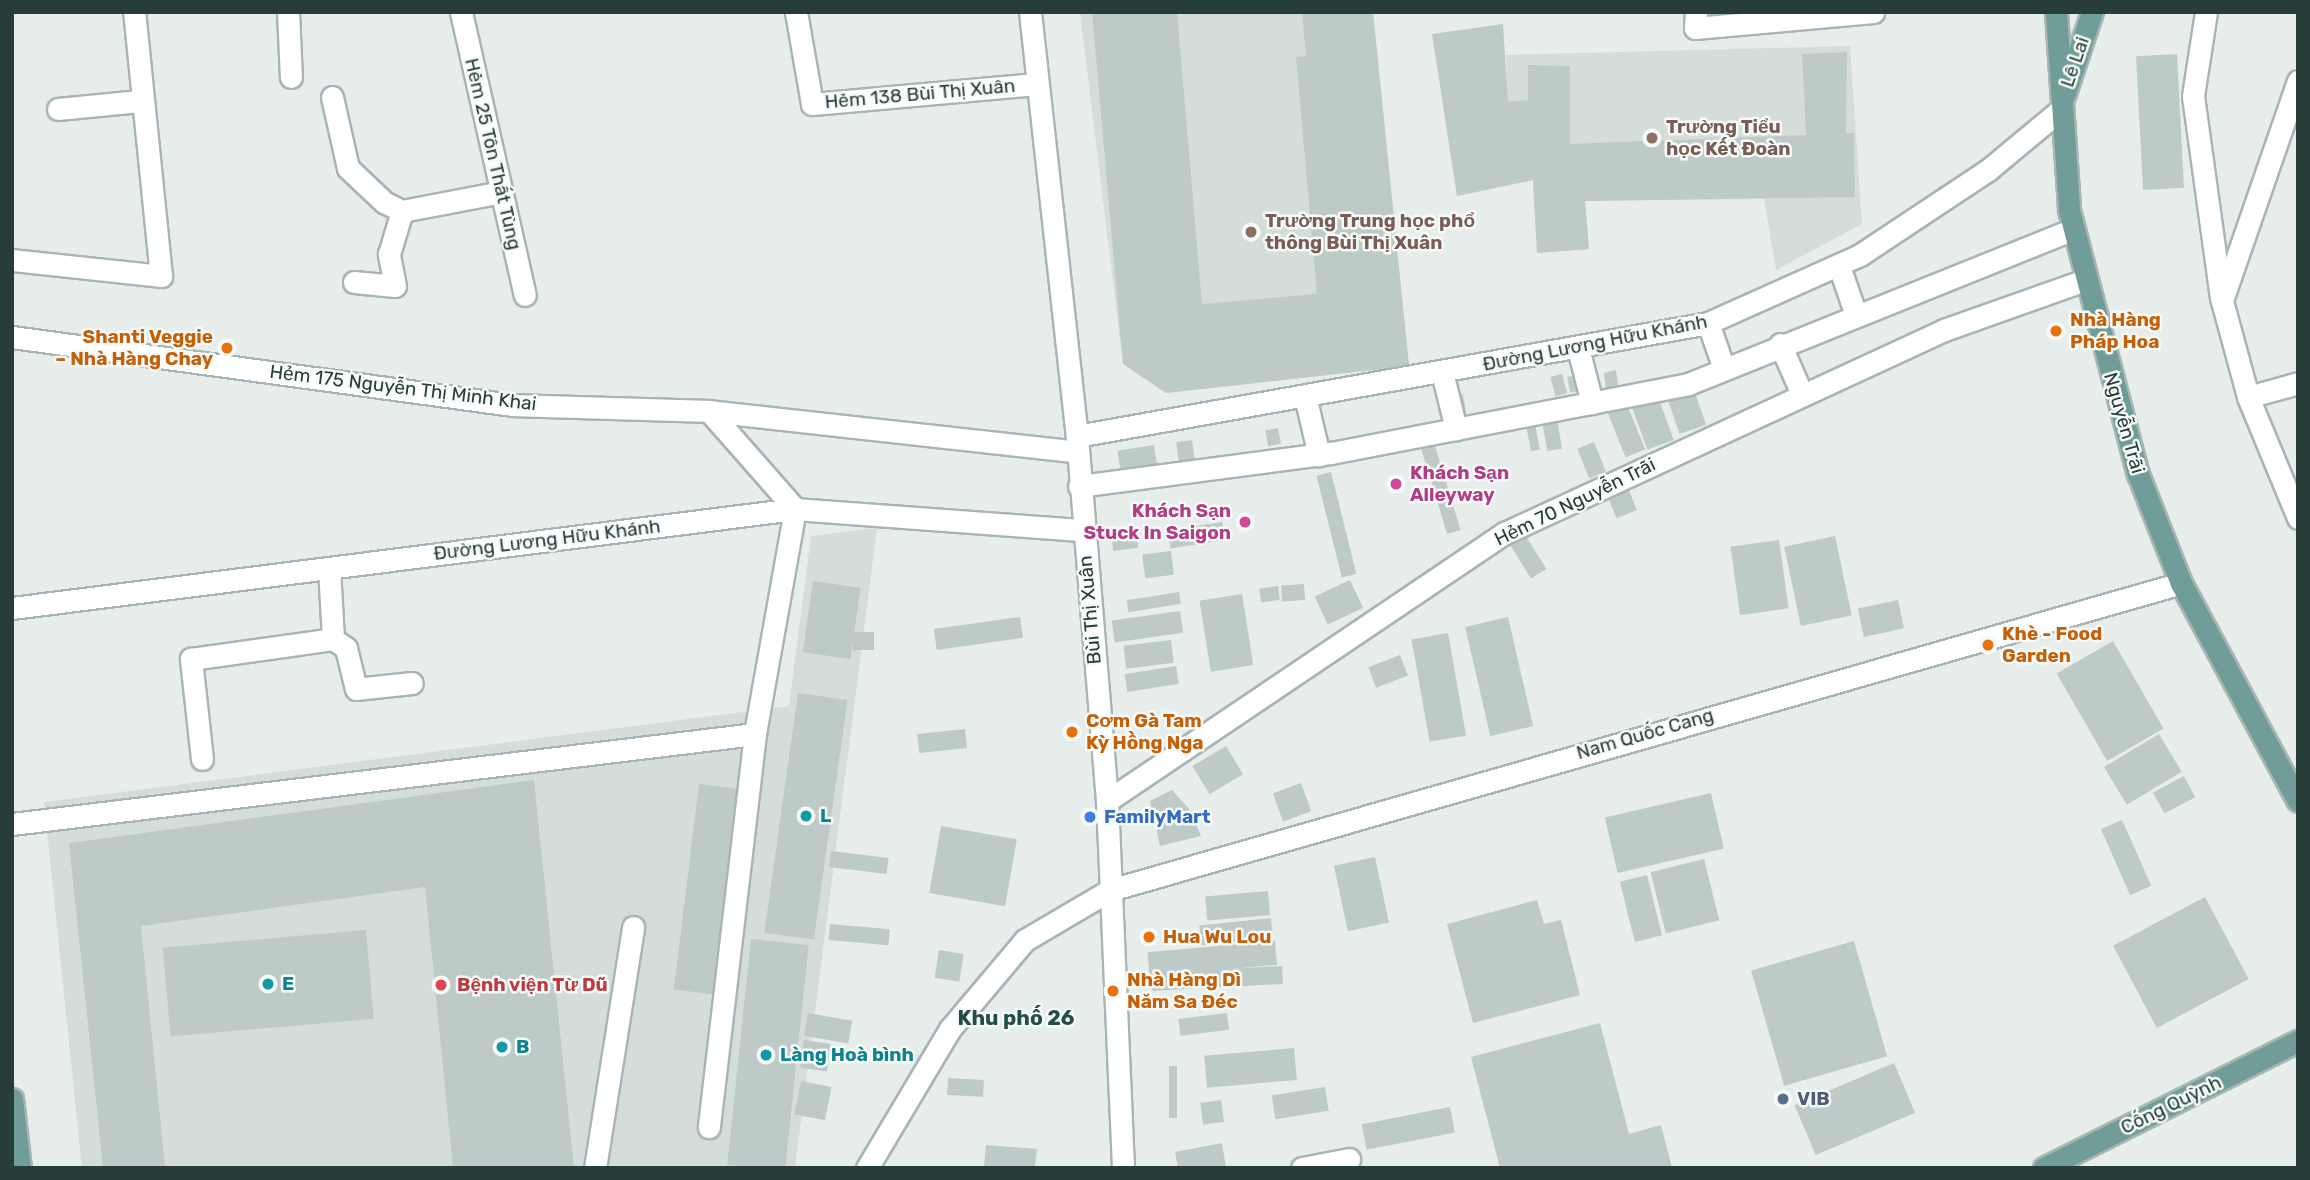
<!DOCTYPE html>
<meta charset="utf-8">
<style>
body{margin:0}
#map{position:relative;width:2310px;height:1180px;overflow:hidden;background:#e6edeb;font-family:Rubik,sans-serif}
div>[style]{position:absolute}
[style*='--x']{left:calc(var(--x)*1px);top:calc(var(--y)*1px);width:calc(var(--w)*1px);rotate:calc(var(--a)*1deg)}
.built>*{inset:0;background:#d4ddda}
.building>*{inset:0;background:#becac7;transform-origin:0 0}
.roads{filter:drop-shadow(2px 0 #a9b5b2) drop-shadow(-2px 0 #a9b5b2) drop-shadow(0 2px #a9b5b2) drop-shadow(0 -2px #a9b5b2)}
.minor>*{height:21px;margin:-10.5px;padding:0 10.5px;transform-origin:10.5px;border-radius:10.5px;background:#fff}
.major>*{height:21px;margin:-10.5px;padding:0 10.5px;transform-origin:10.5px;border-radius:10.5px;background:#709d97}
.dots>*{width:19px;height:19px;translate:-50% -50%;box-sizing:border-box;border:4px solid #f6faf8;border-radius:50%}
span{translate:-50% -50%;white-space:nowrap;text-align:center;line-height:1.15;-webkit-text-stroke:5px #f6faf8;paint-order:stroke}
.street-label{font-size:19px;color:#273d3a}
.education-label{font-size:19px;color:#785e54;font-weight:700}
.left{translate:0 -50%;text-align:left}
.food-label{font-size:19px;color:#c56008;font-weight:700}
.right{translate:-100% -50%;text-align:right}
.hotel-label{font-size:19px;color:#b23c85;font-weight:700}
.culture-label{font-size:19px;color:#0d838f;font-weight:700}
.shop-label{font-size:19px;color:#366cbe;font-weight:700}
.health-label{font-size:19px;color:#be3a42;font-weight:700}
.service-label{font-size:19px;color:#4e5e75;font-weight:700}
.neighbourhood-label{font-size:21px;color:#254d48;font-weight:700}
.frame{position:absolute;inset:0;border:14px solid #273d3a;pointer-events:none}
</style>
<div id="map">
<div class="built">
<div style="clip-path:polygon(1080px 12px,1373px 12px,1409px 366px,1166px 393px,1123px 364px)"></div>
<div style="clip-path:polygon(1850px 46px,1862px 224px,1776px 270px,1764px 199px,1585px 201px,1589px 249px,1537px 253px,1533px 180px,1457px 196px,1442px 96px,1507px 90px,1506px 55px)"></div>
<div style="clip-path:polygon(877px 528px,795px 1168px,82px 1168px,44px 802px,789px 706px,811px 536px)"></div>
</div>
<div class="building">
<div style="clip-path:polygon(1092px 12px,1177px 12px,1202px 304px,1317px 294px,1296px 57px,1306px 56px,1302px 12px,1373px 12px,1409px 366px,1166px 393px,1123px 364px)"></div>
<div style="clip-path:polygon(1503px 24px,1508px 102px,1528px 100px,1528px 65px,1570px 66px,1570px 144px,1806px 135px,1802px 54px,1847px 52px,1846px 133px,1854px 133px,1855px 197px,1585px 201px,1589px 249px,1537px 253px,1533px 180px,1457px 196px,1432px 34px)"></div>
<div style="left:2177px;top:54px;width:134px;height:41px;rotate:87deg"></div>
<div style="clip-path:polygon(1616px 370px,1618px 385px,1606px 388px,1604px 373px)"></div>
<div style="left:1562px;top:374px;width:20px;height:12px;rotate:75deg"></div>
<div style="left:1577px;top:375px;width:16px;height:10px;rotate:79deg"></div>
<div style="left:1693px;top:387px;width:40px;height:28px;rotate:71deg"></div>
<div style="left:1463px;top:394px;width:25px;height:16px;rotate:81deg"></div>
<div style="left:1657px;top:394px;width:49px;height:28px;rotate:70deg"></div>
<div style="left:1626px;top:402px;width:51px;height:21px;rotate:68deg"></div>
<div style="left:1556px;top:414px;width:35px;height:15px;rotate:80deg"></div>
<div style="left:1534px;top:419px;width:31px;height:9px;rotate:79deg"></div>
<div style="left:1278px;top:428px;width:16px;height:13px;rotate:79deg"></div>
<div style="left:1192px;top:440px;width:21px;height:16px;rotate:82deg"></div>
<div style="left:1594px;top:442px;width:32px;height:18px;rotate:68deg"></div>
<div style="left:1434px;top:443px;width:91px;height:14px;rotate:73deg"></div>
<div style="left:1154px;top:445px;width:19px;height:37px;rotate:81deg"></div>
<div style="left:1331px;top:472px;width:105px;height:15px;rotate:76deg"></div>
<div style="left:1626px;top:483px;width:29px;height:22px;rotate:68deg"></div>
<div style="left:1222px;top:522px;width:18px;height:55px;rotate:81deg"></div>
<div style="left:1522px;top:530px;width:46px;height:18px;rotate:58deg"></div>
<div style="left:1136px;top:531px;width:17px;height:25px;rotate:83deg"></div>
<div style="left:1835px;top:536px;width:81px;height:52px;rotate:78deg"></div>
<div style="left:1779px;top:540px;width:69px;height:49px;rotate:82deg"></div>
<div style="left:1171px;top:551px;width:24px;height:29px;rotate:83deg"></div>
<div style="left:1350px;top:580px;width:31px;height:39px;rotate:65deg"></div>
<div style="left:813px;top:581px;width:48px;height:72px;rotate:8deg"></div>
<div style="left:1304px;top:584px;width:16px;height:23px;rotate:86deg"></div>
<div style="left:1278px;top:586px;width:14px;height:19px;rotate:82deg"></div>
<div style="left:1179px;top:592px;width:12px;height:53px;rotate:81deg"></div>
<div style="left:1242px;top:594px;width:72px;height:43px;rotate:81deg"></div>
<div style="left:1898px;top:600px;width:29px;height:41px;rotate:78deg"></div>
<div style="left:1180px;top:611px;width:22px;height:69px;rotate:82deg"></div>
<div style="left:1020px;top:617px;width:21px;height:87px;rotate:82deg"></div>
<div style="left:1508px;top:617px;width:112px;height:44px;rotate:77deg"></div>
<div style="left:853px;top:632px;width:21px;height:18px"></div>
<div style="left:1448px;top:633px;width:104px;height:37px;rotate:80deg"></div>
<div style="left:1171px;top:640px;width:23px;height:48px;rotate:83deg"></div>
<div style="left:2113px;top:641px;width:101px;height:65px;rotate:60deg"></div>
<div style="left:1400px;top:655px;width:22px;height:34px;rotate:69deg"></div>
<div style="left:1176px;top:666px;width:18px;height:52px;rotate:81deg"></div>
<div style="left:798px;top:693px;width:50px;height:242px;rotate:8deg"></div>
<div style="left:965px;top:729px;width:19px;height:48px;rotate:84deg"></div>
<div style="left:2159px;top:734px;width:44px;height:64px;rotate:59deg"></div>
<div style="left:1226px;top:746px;width:33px;height:39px;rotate:59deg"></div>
<div style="left:2184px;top:776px;width:24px;height:35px;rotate:62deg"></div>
<div style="clip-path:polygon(534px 780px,574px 1168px,453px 1168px,425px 887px,141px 926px,165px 1168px,103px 1168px,69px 843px)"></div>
<div style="left:1301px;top:783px;width:30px;height:30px;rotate:70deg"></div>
<div style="left:699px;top:784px;width:41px;height:207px;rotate:7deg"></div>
<div style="clip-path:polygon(1172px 790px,1190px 810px,1201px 836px,1160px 846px,1150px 801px)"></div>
<div style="left:1711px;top:793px;width:57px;height:109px;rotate:77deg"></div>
<div style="left:2122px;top:820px;width:72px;height:23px;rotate:66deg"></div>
<div style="left:941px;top:826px;width:77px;height:68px;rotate:10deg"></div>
<div style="left:831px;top:851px;width:58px;height:16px;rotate:7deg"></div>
<div style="left:1375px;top:857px;width:67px;height:42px;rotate:78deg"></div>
<div style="left:1704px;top:859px;width:63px;height:55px;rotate:76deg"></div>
<div style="left:1647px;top:875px;width:62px;height:28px;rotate:76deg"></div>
<div style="left:1268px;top:891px;width:24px;height:63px;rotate:85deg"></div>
<div style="left:2205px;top:897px;width:93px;height:104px;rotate:62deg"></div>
<div style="clip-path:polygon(1537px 900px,1544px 924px,1561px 920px,1580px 995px,1473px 1023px,1447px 924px)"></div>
<div style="left:1271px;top:918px;width:20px;height:72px;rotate:84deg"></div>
<div style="left:830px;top:924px;width:60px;height:16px;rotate:5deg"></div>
<div style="left:366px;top:930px;width:89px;height:204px;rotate:85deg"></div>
<div style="left:751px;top:939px;width:58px;height:227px;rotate:6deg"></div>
<div style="left:1275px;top:941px;width:24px;height:128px;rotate:85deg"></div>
<div style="left:1854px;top:941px;width:120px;height:107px;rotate:74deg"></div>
<div style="left:939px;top:950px;width:25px;height:28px;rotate:9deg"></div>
<div style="left:1282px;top:966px;width:18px;height:131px;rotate:87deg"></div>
<div style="left:808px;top:1013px;width:45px;height:23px;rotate:10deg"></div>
<div style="left:1227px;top:1013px;width:17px;height:49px;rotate:83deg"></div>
<div style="clip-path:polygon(1600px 1023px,1629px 1134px,1661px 1125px,1672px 1168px,1500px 1168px,1471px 1057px)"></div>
<div style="left:804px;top:1040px;width:27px;height:28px;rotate:8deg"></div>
<div style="left:1294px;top:1048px;width:32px;height:90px;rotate:85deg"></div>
<div style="left:1894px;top:1063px;width:54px;height:108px;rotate:67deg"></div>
<div style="left:1169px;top:1066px;width:8px;height:52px"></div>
<div style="left:948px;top:1078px;width:36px;height:17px;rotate:3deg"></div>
<div style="left:801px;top:1081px;width:31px;height:34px;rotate:11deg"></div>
<div style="left:1325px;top:1087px;width:24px;height:54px;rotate:81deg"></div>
<div style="left:1221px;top:1100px;width:22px;height:21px;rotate:82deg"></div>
<div style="left:1450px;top:1107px;width:26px;height:90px;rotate:79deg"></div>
<div style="clip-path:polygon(1222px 1143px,1226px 1168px,1178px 1168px,1175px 1152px)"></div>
<div style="clip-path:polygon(986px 1145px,1037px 1149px,1035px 1168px,984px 1167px)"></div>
</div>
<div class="roads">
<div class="minor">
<div style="--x:288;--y:12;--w:65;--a:87.4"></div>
<div style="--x:461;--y:12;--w:290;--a:77.3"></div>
<div style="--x:796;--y:12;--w:93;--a:80.1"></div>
<div style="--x:812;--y:104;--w:226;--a:-5.1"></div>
<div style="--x:1030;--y:12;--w:427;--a:83.7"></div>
<div style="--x:1077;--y:436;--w:366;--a:85.3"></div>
<div style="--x:1107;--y:801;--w:367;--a:87.5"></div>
<div style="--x:1696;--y:12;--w:16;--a:94"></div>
<div style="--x:1695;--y:28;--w:179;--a:-5.1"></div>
<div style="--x:2206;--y:12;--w:85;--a:98.8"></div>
<div style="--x:2193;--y:96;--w:205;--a:82.1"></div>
<div style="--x:2298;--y:81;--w:233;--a:109.1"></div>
<div style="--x:2222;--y:301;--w:99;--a:74.8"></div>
<div style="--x:2248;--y:397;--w:131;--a:67.5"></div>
<div style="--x:332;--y:97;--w:73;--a:77.3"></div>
<div style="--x:348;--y:168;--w:50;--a:43.4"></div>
<div style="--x:384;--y:202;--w:20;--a:27"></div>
<div style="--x:402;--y:211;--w:102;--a:-10.8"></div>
<div style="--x:58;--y:109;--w:82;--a:-5.6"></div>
<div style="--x:12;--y:260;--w:150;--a:6.1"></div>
<div style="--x:161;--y:276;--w:265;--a:-95.8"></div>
<div style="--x:1839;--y:266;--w:52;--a:70.9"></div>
<div style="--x:354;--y:282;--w:41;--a:5.6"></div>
<div style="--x:395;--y:286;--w:33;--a:-101"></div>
<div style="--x:389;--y:254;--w:45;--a:-73.2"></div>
<div style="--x:1708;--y:323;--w:49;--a:70.8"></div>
<div style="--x:12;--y:337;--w:505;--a:7.74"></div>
<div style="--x:512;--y:405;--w:197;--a:1.7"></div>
<div style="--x:709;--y:411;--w:130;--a:48.7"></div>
<div style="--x:795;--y:509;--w:229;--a:100.1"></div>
<div style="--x:755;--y:734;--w:396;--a:96.7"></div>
<div style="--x:1780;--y:344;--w:55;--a:66.3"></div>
<div style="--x:1578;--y:348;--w:57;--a:75.7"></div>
<div style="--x:1442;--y:372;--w:59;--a:76.2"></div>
<div style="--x:1305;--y:396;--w:61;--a:76.7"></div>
<div style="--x:2248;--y:397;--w:52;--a:-15.6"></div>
<div style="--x:709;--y:411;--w:371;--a:6.3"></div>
<div style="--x:1077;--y:436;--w:641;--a:-10.15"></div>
<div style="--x:1708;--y:323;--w:167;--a:-24.1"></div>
<div style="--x:1860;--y:255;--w:154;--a:-33.6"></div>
<div style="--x:1988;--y:170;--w:92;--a:-39.7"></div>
<div style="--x:1079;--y:486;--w:254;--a:-7.5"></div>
<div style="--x:1331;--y:453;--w:364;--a:-10.9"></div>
<div style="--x:1688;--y:384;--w:415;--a:-21.9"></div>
<div style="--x:12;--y:608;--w:789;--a:-7.21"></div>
<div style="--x:795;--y:509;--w:289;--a:4.2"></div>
<div style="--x:333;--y:639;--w:16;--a:35"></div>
<div style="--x:346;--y:648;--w:42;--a:76.3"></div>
<div style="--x:356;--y:689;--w:56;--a:-6.1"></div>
<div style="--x:202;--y:759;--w:101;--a:-96.3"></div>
<div style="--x:191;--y:659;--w:143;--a:-8"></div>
<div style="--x:333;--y:639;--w:71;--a:-93.2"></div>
<div style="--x:1107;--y:801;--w:480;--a:-34"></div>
<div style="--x:1505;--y:533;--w:484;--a:-24.8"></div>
<div style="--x:1944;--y:330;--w:150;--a:-19.5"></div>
<div style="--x:12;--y:824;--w:748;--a:-6.91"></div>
<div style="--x:595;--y:1168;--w:244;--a:-81"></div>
<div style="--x:867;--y:1168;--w:162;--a:-59.2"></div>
<div style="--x:950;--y:1029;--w:116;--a:-49.9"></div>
<div style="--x:1025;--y:940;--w:99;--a:-30.5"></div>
<div style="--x:1110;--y:890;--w:1114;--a:-15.99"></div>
<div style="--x:1302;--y:1168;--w:48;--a:-10.8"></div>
</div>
<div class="major">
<div style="--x:2056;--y:12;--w:198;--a:86.2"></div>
<div style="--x:2069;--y:210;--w:273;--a:75.4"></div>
<div style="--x:2138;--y:474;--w:117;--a:68.5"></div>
<div style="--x:2181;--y:583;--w:247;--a:61.8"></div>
<div style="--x:2064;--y:96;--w:89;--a:-71.6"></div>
<div style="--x:12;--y:1099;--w:69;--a:83.4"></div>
<div style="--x:2044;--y:1168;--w:284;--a:-26.6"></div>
</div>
</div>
<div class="dots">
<div style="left:1652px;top:138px;background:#8d6e63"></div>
<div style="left:1251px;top:232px;background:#8d6e63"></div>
<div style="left:2056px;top:331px;background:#e8710a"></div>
<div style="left:227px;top:348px;background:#e8710a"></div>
<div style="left:1396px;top:484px;background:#d1479c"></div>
<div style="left:1245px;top:522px;background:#d1479c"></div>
<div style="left:1988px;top:645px;background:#e8710a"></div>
<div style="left:1072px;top:732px;background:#e8710a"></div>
<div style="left:806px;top:816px;background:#0f9aa8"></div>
<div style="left:1090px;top:817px;background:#3f7fe0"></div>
<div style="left:1149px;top:937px;background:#e8710a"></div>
<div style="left:268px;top:984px;background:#0f9aa8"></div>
<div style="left:441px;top:985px;background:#e0444e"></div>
<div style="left:1113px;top:991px;background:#e8710a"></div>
<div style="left:502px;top:1047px;background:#0f9aa8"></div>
<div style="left:766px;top:1055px;background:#0f9aa8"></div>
<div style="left:1783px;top:1099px;background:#5c6f8a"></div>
</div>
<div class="street-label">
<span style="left:2075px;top:62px;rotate:-71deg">Lê Lai</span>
<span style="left:920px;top:94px;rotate:-5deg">Hẻm 138 Bùi Thị Xuân</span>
<span style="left:493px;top:154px;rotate:77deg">Hẻm 25 Tôn Thất Tùng</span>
<span style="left:1595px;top:343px;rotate:-11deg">Đường Lương Hữu Khánh</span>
<span style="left:403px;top:388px;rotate:7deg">Hẻm 175 Nguyễn Thị Minh Khai</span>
<span style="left:2124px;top:423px;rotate:74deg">Nguyễn Trãi</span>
<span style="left:1575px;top:502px;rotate:-26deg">Hẻm 70 Nguyễn Trãi</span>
<span style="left:547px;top:540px;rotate:-7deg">Đường Lương Hữu Khánh</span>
<span style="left:1090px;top:610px;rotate:-95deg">Bùi Thị Xuân</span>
<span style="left:1645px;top:734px;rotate:-16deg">Nam Quốc Cang</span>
<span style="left:2171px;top:1105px;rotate:-26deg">Cống Quỳnh</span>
</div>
<div class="education-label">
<span class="left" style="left:1666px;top:138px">Trường Tiểu<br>học Kết Đoàn</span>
<span class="left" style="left:1265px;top:232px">Trường Trung học phổ<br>thông Bùi Thị Xuân</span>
</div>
<div class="food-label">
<span class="left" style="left:2070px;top:331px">Nhà Hàng<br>Pháp Hoa</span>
<span class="right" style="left:213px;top:348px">Shanti Veggie<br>– Nhà Hàng Chay</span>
<span class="left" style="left:2002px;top:645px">Khè - Food<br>Garden</span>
<span class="left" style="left:1086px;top:732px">Cơm Gà Tam<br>Kỳ Hồng Nga</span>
<span class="left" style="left:1163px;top:937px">Hua Wu Lou</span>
<span class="left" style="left:1127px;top:991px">Nhà Hàng Dì<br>Năm Sa Đéc</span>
</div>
<div class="hotel-label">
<span class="left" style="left:1410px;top:484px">Khách Sạn<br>Alleyway</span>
<span class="right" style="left:1231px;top:522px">Khách Sạn<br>Stuck In Saigon</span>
</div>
<div class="culture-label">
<span class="left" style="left:820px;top:816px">L</span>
<span class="left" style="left:282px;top:984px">E</span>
<span class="left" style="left:516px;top:1047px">B</span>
<span class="left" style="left:780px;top:1055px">Làng Hoà bình</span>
</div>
<div class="shop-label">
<span class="left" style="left:1104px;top:817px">FamilyMart</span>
</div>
<div class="health-label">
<span class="left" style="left:457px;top:985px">Bệnh viện Từ Dũ</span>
</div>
<div class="service-label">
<span class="left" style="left:1797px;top:1099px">VIB</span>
</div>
<div class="neighbourhood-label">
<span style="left:1016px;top:1018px">Khu phố 26</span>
</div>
<div class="frame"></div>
</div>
